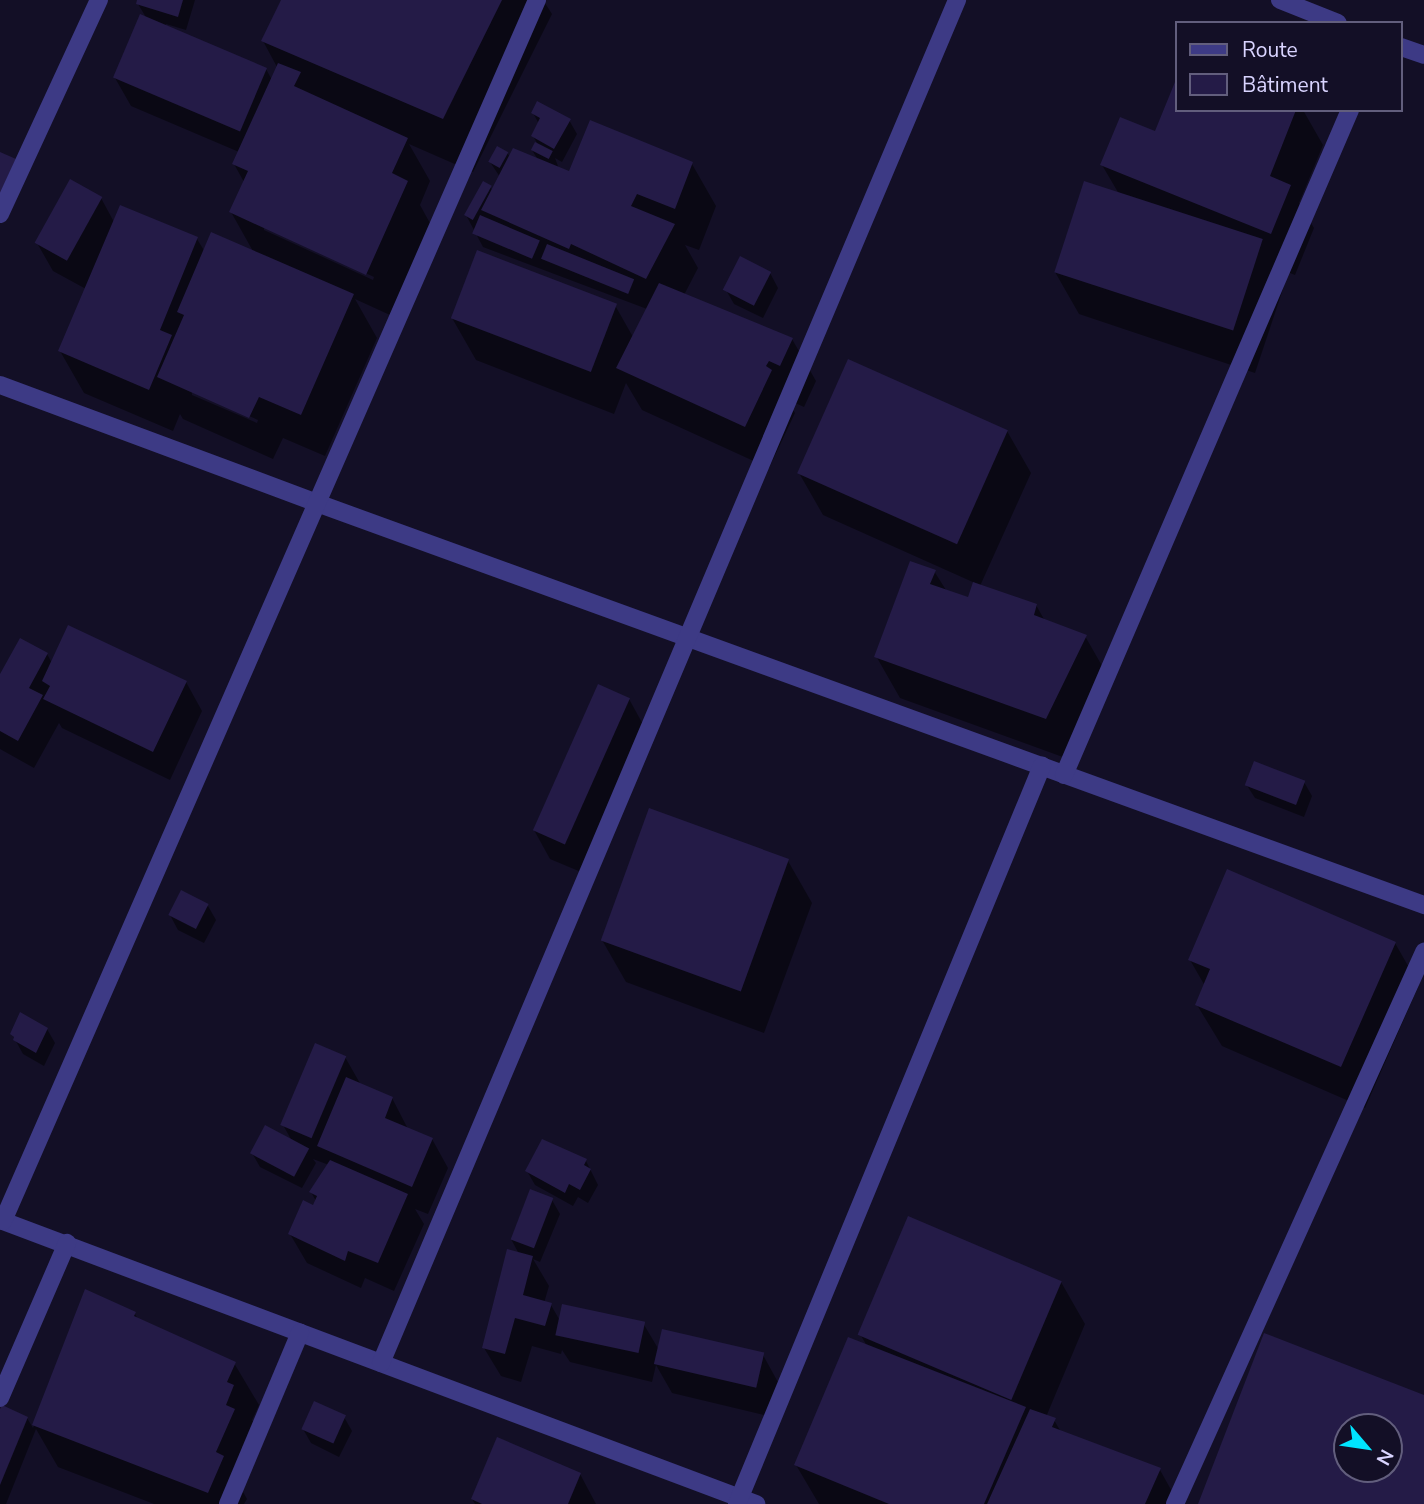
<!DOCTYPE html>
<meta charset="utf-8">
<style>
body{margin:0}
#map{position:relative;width:1424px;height:1504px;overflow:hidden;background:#130f26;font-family:"Nunito Sans",sans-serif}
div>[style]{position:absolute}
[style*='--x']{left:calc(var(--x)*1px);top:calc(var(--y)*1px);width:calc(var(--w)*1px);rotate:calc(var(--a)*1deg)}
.shadow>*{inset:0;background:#0007}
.building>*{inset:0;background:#241b47;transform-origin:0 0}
.minor>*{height:18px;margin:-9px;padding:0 9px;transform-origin:9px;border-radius:9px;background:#3d3a85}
span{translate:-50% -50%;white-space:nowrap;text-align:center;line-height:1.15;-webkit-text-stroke:5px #130f26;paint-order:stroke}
.legend{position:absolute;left:1175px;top:21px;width:228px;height:91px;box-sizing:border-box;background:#130f26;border:2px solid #625e7d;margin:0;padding:9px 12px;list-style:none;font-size:21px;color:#d9d4ff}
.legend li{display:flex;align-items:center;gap:14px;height:35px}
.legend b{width:35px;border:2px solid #625e7d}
.north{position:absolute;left:1333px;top:1413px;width:70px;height:70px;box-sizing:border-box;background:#130f26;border:2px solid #625e7d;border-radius:50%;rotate:119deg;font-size:19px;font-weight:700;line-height:28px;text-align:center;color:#d9d4ff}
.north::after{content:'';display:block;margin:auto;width:24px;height:32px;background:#00e5ff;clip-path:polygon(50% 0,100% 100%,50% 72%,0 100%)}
</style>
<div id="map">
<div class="shadow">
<div style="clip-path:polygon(evenodd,139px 0,195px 0,186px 30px,166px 24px,165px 27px,266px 69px,272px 80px,277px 67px,263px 41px,283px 0,543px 0,552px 14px,473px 172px,409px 144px,430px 181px,420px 205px,431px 225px,390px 315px,355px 299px,377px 338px,325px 456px,283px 438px,273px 459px,183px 419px,180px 414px,173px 431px,84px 393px,60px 351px,86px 289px,53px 271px,37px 243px,101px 198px,114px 222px,197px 239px,205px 252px,254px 253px,231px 212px,244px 182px,234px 164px,239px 152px,131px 106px,115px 78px,147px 19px,138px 4px,139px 0,264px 226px,374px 277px,373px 280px,264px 230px,264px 226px,139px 0,192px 391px,258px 420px,257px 423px,192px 395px,192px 391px)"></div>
<div style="clip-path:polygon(1177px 82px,1177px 110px,1303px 110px,1323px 145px,1299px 203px,1314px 228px,1295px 275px,1275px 267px,1285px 283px,1255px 373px,1079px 314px,1055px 272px,1119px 194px,1102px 165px,1156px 133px)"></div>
<div style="clip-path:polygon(533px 113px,569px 120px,577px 134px,562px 162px,555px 158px,559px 169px,570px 173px,692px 164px,716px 206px,699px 250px,685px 245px,698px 268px,684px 295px,792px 339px,816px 381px,804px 407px,793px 402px,791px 407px,795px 413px,769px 468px,642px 410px,626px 383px,614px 414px,476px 360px,452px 318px,616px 307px,633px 337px,647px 309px,483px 247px,466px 215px,490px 187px,493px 191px,500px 177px,490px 162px,507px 153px,510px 157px,538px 160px,532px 150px,537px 143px,533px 136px,539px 124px)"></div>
<div style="clip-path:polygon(770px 273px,778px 288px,763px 318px,734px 304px,726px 290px)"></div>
<div style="clip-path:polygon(1007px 431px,1031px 473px,980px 586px,1036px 605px,1045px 621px,1085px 636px,1109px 678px,1071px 760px,900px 698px,876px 656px,934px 571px,946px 590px,969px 599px,975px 583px,823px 515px,799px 473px)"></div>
<div style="clip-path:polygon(47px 654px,52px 663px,186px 682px,202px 711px,170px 780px,62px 728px,59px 723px,34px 768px,0 749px,0 678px)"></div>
<div style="clip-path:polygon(629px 699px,645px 728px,581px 872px,550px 859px,534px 830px)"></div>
<div style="clip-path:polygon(1304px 782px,1312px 796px,1304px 817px,1255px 798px,1246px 784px)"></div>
<div style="clip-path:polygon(788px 861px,812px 903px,764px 1033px,626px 982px,602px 940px)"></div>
<div style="clip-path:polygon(208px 906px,216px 920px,204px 943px,178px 930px,170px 915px)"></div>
<div style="clip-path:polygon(1395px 943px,1419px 985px,1365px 1108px,1222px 1046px,1197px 1005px,1205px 986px,1190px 960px)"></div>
<div style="clip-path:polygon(47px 1029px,55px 1043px,44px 1066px,23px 1054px,12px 1034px)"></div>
<div style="clip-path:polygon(345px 1057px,361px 1085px,392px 1098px,408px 1129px,432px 1139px,448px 1168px,428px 1214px,415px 1209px,424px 1224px,394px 1291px,365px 1278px,361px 1288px,307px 1263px,290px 1234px,314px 1207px,316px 1201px,311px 1192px,329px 1165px,313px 1159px,316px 1163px,302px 1188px,260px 1167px,252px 1153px,292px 1141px,283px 1125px)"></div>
<div style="clip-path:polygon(586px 1161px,598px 1185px,588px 1203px,578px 1197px,573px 1206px,535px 1185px,527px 1171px)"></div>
<div style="clip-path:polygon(552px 1200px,560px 1214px,540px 1262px,533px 1259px,549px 1286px,544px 1303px,551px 1305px,559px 1319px,643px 1323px,659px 1350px,763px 1355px,779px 1384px,772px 1417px,672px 1393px,656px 1365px,652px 1382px,570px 1362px,562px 1350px,561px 1354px,532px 1346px,521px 1382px,501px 1376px,484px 1348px,519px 1254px,511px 1239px)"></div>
<div style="clip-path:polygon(1061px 1282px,1085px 1324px,1046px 1417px,1054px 1420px,1061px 1432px,1160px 1470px,1179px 1504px,819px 1504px,796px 1465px,867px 1346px,860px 1334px)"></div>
<div style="clip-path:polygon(86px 1292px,135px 1314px,139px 1321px,234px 1363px,259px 1405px,252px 1420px,257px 1428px,242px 1490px,247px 1499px,244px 1504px,154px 1504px,58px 1467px,36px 1429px,6px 1504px,0 1504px,0 1413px,27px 1418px,33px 1428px)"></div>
<div style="clip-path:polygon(344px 1417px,352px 1431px,339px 1457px,311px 1443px,303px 1429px)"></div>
<div style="clip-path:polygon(580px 1474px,596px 1504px,475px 1504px,472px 1499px)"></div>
</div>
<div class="building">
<div style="clip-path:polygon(137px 0,183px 0,178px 17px,136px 4px)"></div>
<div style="clip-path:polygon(281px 0,502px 0,443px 119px,261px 41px)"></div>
<div style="left:140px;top:14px;width:138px;height:69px;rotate:23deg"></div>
<div style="clip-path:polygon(278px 63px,301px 72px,294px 86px,408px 138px,392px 173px,408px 181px,366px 275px,229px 212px,248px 171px,232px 164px)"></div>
<div style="clip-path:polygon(1177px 77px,1177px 110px,1296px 110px,1270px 176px,1291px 185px,1271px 234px,1100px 165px,1120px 117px,1155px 131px)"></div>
<div style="clip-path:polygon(537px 101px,571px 119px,554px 149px,531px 136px,540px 118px,531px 113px)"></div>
<div style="clip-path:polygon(590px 120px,693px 162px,675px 209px,637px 194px,631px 206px,675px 224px,646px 279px,571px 244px,569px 249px,481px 210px,513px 148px,569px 171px)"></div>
<div style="left:535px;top:142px;width:20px;height:9px;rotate:27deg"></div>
<div style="left:497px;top:146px;width:13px;height:18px;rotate:29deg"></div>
<div style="clip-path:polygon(0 152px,16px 159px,0 193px)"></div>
<div style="left:70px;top:179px;width:37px;height:73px;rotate:29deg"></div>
<div style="left:483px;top:181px;width:10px;height:39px;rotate:29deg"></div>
<div style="left:1084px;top:181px;width:188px;height:96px;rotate:18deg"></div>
<div style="clip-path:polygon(120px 205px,198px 237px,160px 330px,172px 335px,149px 390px,58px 351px)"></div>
<div style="left:480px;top:215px;width:65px;height:20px;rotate:23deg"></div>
<div style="clip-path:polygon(211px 232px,354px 294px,301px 415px,259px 397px,249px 418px,157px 377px,184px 315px,177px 312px)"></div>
<div style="left:547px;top:244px;width:94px;height:16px;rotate:22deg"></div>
<div style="left:477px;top:250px;width:150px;height:73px;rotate:21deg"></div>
<div style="left:740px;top:256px;width:35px;height:38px;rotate:27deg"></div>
<div style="clip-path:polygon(659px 283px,793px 338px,780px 366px,769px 361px,766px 366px,772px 370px,745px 427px,616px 368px)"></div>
<div style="left:848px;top:359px;width:175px;height:125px;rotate:24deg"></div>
<div style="clip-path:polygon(910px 561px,936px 570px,930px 584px,968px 597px,973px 582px,1037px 604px,1034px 615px,1087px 635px,1046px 719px,874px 657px)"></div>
<div style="clip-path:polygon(68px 625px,187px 681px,153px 752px,43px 699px,50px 686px,42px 681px)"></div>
<div style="clip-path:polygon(20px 638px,48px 653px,29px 688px,43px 695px,18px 741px,0 731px,0 674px)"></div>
<div style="left:598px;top:684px;width:35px;height:160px;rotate:24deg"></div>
<div style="left:1254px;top:761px;width:55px;height:26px;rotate:21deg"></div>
<div style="left:649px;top:808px;width:149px;height:141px;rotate:20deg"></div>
<div style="clip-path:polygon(1227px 869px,1396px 942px,1341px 1067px,1195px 1005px,1210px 969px,1188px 960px)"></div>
<div style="left:181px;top:890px;width:31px;height:28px;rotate:27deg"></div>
<div style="clip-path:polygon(20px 1012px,48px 1028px,36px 1053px,13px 1040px,14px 1037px,10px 1034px)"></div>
<div style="left:315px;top:1043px;width:34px;height:89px;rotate:23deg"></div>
<div style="clip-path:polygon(346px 1077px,393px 1097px,385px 1118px,433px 1138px,412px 1187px,317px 1146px)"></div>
<div style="left:265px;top:1125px;width:50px;height:32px;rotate:28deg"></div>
<div style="clip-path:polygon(542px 1139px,587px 1159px,584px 1165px,591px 1169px,580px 1190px,569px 1184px,565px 1193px,525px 1171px)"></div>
<div style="clip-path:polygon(330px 1160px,408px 1194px,378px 1263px,348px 1251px,345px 1261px,288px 1234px,303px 1200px,313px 1205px,317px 1196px,309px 1192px)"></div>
<div style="left:530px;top:1189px;width:25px;height:54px;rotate:21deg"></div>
<div style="left:908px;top:1216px;width:167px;height:129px;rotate:23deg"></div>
<div style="clip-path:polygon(507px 1249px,533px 1256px,523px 1295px,552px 1303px,545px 1326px,515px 1318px,505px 1354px,482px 1348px)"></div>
<div style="clip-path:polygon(85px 1289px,136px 1312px,134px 1316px,236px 1362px,227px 1382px,234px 1385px,226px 1405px,235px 1409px,216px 1452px,224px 1456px,208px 1493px,32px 1425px)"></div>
<div style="left:562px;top:1304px;width:85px;height:32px;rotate:12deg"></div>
<div style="left:662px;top:1329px;width:105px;height:36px;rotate:13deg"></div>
<div style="clip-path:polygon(evenodd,1264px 1333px,1424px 1395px,1424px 1504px,1198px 1504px,1264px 1333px,1347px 1427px,1389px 1427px,1389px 1469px,1347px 1469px,1347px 1427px)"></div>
<div style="clip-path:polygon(848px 1337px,1026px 1407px,984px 1504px,889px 1504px,794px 1465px)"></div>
<div style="left:314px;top:1401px;width:35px;height:31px;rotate:24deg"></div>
<div style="clip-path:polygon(2px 1405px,28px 1417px,0 1485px,0 1409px)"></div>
<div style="clip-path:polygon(1030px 1409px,1056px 1418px,1052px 1427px,1161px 1468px,1145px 1504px,987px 1504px)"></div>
<div style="clip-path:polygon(497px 1437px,581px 1473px,568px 1504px,482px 1504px,471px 1499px)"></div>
</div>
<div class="minor">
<div style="--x:1280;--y:0;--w:62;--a:21.6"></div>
<div style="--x:1401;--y:47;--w:24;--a:19"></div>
<div style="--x:0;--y:214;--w:236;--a:-65.2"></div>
<div style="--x:0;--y:385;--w:338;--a:20.4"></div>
<div style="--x:317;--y:503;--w:1178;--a:19.96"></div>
<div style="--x:1064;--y:775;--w:724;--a:-66.73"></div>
<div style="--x:0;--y:1220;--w:808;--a:20.59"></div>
<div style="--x:3;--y:1221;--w:1333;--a:-66.38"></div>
<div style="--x:381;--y:1363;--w:1480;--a:-67.09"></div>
<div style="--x:0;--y:1398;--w:169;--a:-66.6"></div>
<div style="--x:228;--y:1504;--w:186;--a:-67.2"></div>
<div style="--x:737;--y:1504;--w:799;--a:-67.55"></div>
<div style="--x:1175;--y:1504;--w:606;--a:-65.72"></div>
</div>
<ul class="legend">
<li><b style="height:9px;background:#3d3a85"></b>Route</li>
<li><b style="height:19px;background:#241b47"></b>Bâtiment</li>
</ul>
<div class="north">N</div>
</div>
